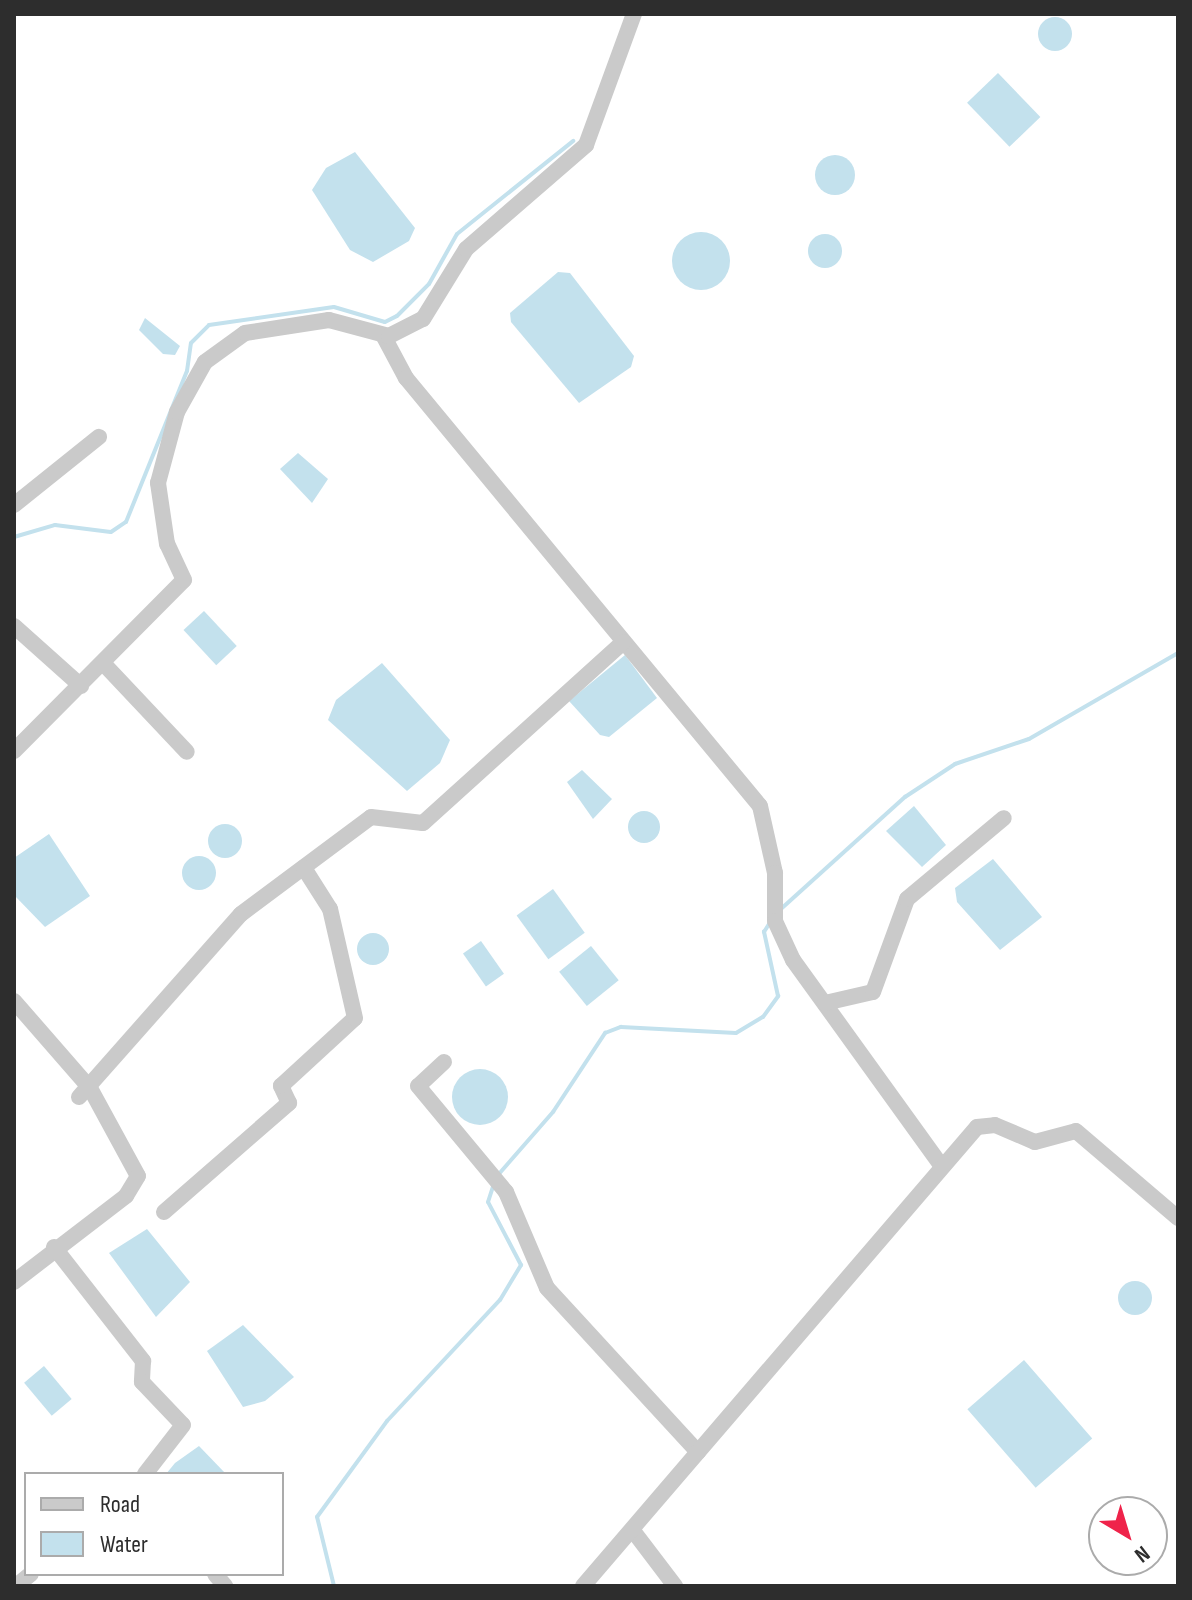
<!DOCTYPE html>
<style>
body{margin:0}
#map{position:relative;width:1192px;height:1600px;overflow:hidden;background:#fff;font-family:"Sofia Sans Condensed",sans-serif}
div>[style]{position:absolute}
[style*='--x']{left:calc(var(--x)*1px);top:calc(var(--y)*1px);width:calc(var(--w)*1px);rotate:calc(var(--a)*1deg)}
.water>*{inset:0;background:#c3e1ed;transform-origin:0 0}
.round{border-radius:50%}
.stream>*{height:4px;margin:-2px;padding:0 2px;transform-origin:2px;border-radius:2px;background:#c3e1ed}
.street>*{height:16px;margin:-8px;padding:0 8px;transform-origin:8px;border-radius:8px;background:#cacaca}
span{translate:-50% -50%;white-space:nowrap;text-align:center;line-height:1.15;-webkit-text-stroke:8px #fff;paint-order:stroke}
.frame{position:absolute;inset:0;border:16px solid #2d2d2d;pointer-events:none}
.legend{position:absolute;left:24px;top:1472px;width:260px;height:104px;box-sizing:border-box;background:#fff;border:2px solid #ababab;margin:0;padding:10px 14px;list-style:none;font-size:24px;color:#2d2d2d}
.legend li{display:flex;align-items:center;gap:16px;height:40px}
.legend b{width:40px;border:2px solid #ababab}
.north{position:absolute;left:1088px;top:1496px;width:80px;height:80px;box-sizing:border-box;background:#fff;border:2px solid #ababab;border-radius:50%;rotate:142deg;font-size:22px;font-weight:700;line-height:32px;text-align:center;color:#2d2d2d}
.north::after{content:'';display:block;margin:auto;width:28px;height:36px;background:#ef234a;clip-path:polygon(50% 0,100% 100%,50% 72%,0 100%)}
</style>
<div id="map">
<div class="water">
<div class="round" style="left:1038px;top:17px;width:34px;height:34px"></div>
<div style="left:998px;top:73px;width:61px;height:43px;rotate:46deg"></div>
<div style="clip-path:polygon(355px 152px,415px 228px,409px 241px,373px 262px,350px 250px,312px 190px,326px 168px)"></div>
<div class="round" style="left:815px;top:155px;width:40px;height:40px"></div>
<div class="round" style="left:672px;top:232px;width:58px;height:58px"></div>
<div class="round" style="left:808px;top:234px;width:34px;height:34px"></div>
<div style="clip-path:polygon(558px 272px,570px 273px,634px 356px,631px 367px,579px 403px,511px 322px,510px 313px)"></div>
<div style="clip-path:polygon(145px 318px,180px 346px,175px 355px,163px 354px,139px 330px)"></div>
<div style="clip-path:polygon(298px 453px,328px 479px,312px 503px,280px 469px)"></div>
<div style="left:204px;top:611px;width:48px;height:28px;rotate:47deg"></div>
<div style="clip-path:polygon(625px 655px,657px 698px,609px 737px,600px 735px,569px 701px)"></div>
<div style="clip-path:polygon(382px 663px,450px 740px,440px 763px,407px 791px,328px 720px,336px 700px)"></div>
<div style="clip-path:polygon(582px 770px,612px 799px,593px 819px,567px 782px)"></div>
<div style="clip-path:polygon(914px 806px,946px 845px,922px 867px,886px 831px)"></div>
<div class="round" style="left:628px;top:811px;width:32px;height:32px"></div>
<div class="round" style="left:208px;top:824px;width:34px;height:34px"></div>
<div style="clip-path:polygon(49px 834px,90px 896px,45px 927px,14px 895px,14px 858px)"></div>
<div class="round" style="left:182px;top:856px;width:34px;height:34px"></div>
<div style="clip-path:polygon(993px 859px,1042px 917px,1000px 950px,957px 902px,955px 888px)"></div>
<div style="left:553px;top:889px;width:54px;height:45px;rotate:54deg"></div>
<div class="round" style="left:357px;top:933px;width:32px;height:32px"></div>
<div style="left:481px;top:941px;width:40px;height:22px;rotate:55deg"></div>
<div style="left:591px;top:946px;width:44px;height:41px;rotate:51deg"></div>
<div class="round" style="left:452px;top:1069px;width:56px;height:56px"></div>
<div style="clip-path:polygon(147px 1229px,190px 1282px,156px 1317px,109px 1253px)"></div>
<div class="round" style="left:1118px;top:1281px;width:34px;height:34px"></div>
<div style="clip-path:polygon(243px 1325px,294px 1377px,265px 1401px,243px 1407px,207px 1351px)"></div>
<div style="left:1024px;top:1360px;width:104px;height:75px;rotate:49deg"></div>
<div style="left:44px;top:1366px;width:43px;height:26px;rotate:50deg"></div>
<div style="clip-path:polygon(199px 1446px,226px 1474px,166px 1474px,175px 1463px)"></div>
</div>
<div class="stream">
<div style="--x:14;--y:537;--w:43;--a:-16.3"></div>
<div style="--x:55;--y:525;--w:56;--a:7.1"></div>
<div style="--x:111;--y:532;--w:18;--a:-34"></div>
<div style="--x:126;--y:522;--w:163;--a:-68"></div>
<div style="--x:187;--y:371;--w:28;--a:-82"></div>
<div style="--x:191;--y:343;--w:25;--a:-45"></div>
<div style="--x:209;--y:325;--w:126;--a:-8.2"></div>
<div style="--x:334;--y:307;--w:53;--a:16.4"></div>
<div style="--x:385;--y:322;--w:13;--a:-27"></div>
<div style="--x:397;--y:316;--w:45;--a:-45"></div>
<div style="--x:429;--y:284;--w:57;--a:-60.8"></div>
<div style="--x:457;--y:234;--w:149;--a:-38.7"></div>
<div style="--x:782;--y:908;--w:166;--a:-42.1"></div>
<div style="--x:905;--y:797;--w:60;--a:-33.4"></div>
<div style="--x:955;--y:764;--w:78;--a:-18.7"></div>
<div style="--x:1029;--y:739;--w:172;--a:-30"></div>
<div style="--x:498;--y:1175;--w:84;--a:-48.9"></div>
<div style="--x:553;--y:1112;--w:95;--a:-56.6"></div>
<div style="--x:605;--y:1033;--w:17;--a:-21"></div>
<div style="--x:621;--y:1027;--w:115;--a:3"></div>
<div style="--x:736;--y:1033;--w:31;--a:-31"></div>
<div style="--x:763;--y:1017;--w:26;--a:-54"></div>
<div style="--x:778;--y:996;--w:66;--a:-102.3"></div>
<div style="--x:764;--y:932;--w:13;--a:-58"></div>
<div style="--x:334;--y:1586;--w:71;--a:-103.8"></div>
<div style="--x:317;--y:1517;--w:119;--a:-53.9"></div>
<div style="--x:387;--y:1421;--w:166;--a:-47"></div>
<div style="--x:500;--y:1300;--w:41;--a:-59"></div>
<div style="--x:521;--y:1265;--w:71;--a:-117.6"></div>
<div style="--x:488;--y:1202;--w:20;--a:-72"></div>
</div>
<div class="street">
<div style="--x:383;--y:335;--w:49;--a:61.9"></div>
<div style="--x:406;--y:378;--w:555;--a:50.41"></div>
<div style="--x:760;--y:806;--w:69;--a:77.4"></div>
<div style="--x:775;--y:873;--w:48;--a:90"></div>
<div style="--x:775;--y:921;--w:43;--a:65.2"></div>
<div style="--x:793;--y:960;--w:251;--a:54.2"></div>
<div style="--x:14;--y:505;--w:109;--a:-38.7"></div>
<div style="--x:14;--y:626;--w:90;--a:41.8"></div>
<div style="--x:103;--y:663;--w:122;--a:46.7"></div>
<div style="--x:14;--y:751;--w:241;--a:-45.2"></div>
<div style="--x:184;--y:580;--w:40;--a:-115"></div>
<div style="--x:167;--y:544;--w:62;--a:-98.4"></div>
<div style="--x:158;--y:483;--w:73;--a:-75"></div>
<div style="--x:177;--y:412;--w:57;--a:-60.8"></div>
<div style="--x:205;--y:362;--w:49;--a:-35.9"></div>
<div style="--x:245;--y:333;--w:85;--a:-8.8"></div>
<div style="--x:329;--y:320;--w:62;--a:14.9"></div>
<div style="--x:389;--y:336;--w:38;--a:-27"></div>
<div style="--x:423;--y:319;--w:82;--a:-58.4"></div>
<div style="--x:466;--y:249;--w:159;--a:-40.9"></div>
<div style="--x:586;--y:145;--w:140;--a:-69.9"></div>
<div style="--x:14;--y:1001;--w:116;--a:48.9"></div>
<div style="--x:90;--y:1088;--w:100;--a:61.4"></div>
<div style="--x:138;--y:1176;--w:23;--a:121"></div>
<div style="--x:126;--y:1196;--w:141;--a:142.5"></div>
<div style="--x:825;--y:1003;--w:49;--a:-12.9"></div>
<div style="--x:873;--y:992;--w:99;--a:-69.9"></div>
<div style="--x:907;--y:899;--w:126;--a:-39.9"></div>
<div style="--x:444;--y:1062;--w:35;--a:137"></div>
<div style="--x:418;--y:1086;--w:138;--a:50.3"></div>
<div style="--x:506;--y:1192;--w:104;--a:66.9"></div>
<div style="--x:547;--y:1288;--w:223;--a:47.4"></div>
<div style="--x:79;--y:1097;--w:244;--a:-48.5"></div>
<div style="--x:241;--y:914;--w:162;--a:-36.7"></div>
<div style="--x:371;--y:817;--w:52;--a:6.6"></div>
<div style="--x:423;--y:823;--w:270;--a:-42.1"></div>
<div style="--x:164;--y:1212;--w:166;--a:-41.1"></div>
<div style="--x:289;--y:1103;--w:19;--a:-115"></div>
<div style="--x:281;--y:1086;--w:100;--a:-42.6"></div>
<div style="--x:355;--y:1018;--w:112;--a:-102.9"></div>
<div style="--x:330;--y:909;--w:49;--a:-122.4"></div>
<div style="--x:54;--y:1247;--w:145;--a:52"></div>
<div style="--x:143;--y:1361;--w:21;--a:93"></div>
<div style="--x:142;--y:1382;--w:59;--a:46.4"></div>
<div style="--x:183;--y:1425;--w:62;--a:127.8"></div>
<div style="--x:634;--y:1532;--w:68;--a:52.8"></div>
<div style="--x:215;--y:1574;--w:16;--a:50"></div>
<div style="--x:16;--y:1586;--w:19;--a:-39"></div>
<div style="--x:583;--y:1586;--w:605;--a:-49.36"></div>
<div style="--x:977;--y:1127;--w:18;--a:-6"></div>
<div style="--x:995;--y:1125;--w:43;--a:23"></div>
<div style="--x:1035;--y:1142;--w:42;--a:-15"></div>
<div style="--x:1076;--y:1131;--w:134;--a:40.5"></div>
</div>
<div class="frame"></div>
<ul class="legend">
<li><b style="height:10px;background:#cacaca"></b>Road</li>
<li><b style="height:22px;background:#c3e1ed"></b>Water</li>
</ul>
<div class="north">N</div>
</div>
